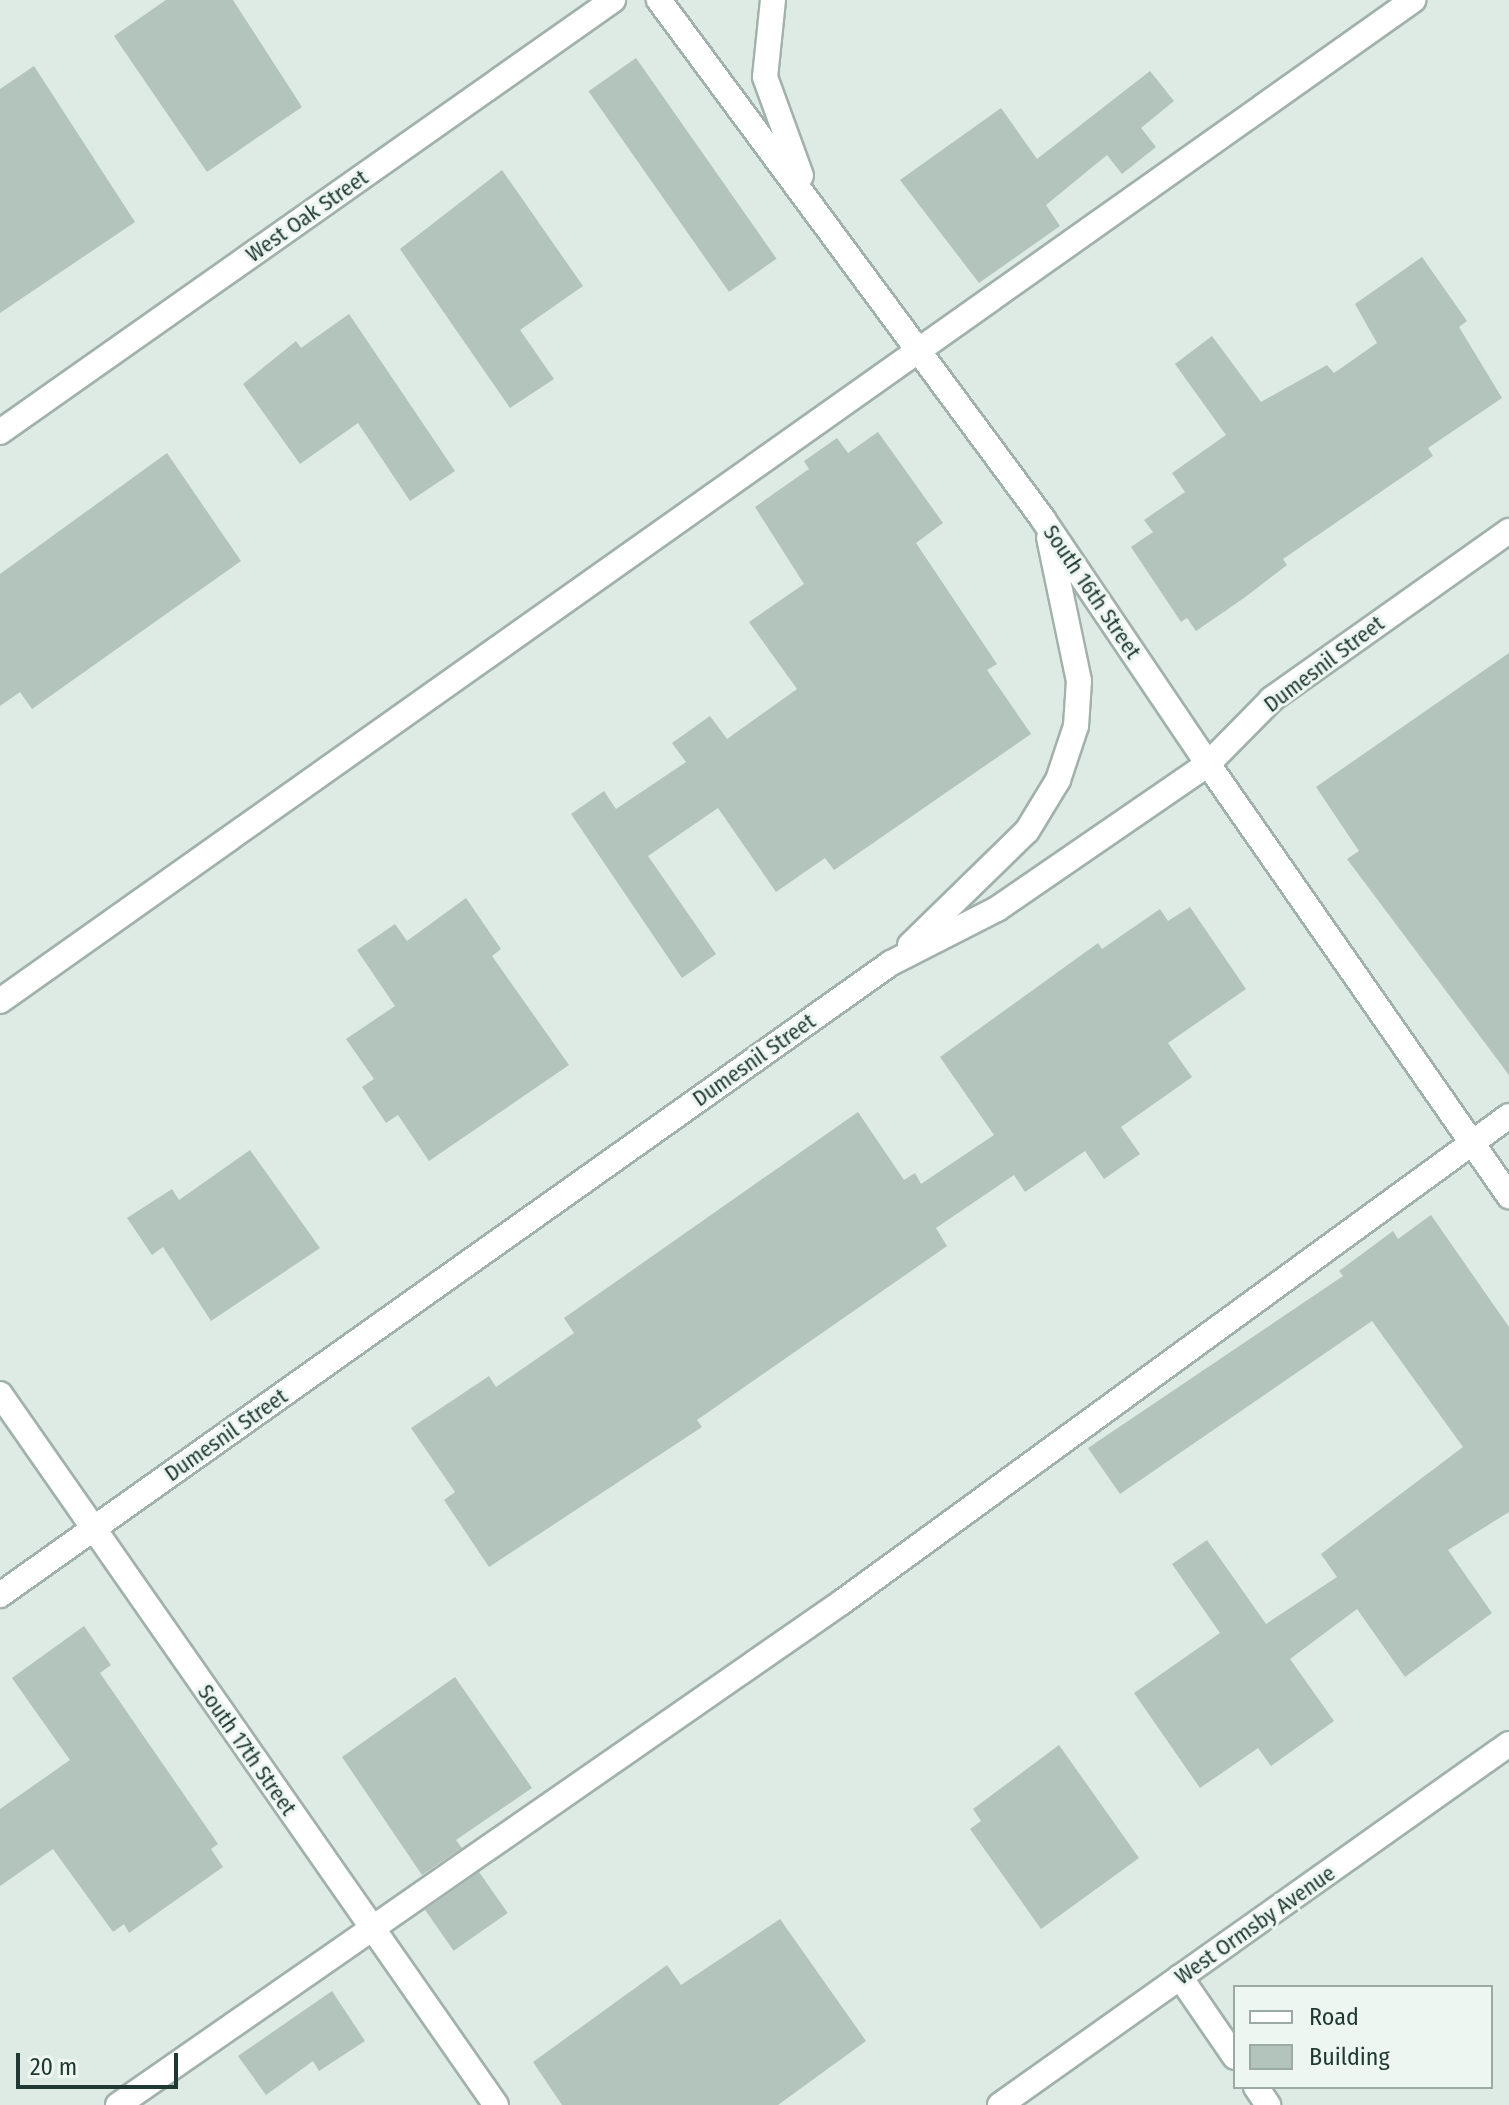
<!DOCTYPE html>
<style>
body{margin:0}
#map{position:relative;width:1509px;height:2105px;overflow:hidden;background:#deeae4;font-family:"Fira Sans Condensed",sans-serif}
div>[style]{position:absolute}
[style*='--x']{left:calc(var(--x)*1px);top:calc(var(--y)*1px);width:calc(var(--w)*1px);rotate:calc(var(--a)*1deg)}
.building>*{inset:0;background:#b3c4bd;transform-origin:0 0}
.roads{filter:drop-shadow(2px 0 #a1b1ab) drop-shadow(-2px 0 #a1b1ab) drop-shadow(0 2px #a1b1ab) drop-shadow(0 -2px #a1b1ab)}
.lane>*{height:24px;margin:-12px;padding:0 12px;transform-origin:12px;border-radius:12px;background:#fff}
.street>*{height:24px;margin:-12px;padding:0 12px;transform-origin:12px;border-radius:12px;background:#fff}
.secondary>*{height:24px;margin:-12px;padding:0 12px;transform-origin:12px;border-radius:12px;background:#fff}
span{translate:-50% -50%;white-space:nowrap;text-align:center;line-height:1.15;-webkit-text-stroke:6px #eef6f2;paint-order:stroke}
.street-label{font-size:22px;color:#1f3932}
.legend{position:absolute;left:1233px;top:1985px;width:260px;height:104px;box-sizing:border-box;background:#eef6f2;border:2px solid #9baaa5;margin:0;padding:10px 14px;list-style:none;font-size:24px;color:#1f3932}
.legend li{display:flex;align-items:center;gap:16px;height:40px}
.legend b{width:40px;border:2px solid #9baaa5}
.scale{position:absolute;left:16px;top:2053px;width:162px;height:36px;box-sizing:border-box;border:4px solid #1f3932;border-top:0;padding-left:10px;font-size:24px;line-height:28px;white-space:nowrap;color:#1f3932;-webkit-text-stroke:6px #eef6f2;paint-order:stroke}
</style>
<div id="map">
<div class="building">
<div style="clip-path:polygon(166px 0,233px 0,302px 107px,207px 172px,114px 36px)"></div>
<div style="left:636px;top:58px;width:245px;height:58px;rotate:55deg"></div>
<div style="clip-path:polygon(34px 66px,135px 222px,0 313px,0 89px)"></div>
<div style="clip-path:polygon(1150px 71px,1174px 101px,1141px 128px,1156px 147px,1122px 174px,1107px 155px,1046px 205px,1060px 226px,979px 283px,900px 180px,1001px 108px,1037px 159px)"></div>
<div style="clip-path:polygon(502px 170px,583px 286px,520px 330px,554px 379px,510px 408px,400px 249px)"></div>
<div style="clip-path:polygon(1422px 257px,1467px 321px,1459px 327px,1502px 398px,1428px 448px,1433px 456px,1283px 559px,1287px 565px,1244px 598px,1196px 631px,1187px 618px,1181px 622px,1131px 547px,1153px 532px,1144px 520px,1185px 492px,1172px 473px,1226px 435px,1175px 364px,1212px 336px,1261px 402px,1327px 365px,1334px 373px,1377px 343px,1355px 304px)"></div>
<div style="clip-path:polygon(349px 314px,455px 471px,410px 501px,358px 423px,300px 464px,243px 384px,296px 341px,301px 348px)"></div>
<div style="clip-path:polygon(878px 432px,943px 523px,916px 543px,997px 664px,987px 670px,1031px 734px,834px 870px,825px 858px,776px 892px,718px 808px,648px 856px,716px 954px,682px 978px,571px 814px,604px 791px,616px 809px,686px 762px,672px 743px,710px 716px,727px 739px,797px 689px,749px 622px,804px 584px,755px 507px,809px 469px,804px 461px,837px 438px,848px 453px)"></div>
<div style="clip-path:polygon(167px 453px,241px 561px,32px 709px,20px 692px,0 706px,0 574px)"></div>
<div style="clip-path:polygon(1509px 653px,1509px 1075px,1347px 859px,1359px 851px,1316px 787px)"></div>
<div style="clip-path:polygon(466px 898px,501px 949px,492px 956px,569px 1065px,429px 1161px,398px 1115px,386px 1123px,362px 1087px,374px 1079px,346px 1039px,395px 1006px,357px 950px,395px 924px,407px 941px)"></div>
<div style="clip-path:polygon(1190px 907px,1246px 989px,1168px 1043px,1192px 1077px,1121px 1127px,1140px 1154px,1104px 1179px,1085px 1151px,1025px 1192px,1014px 1175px,936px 1228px,947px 1246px,697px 1420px,702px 1427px,489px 1567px,444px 1500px,455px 1492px,411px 1428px,489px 1376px,496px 1387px,574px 1333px,564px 1318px,858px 1112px,904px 1180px,915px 1173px,921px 1184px,994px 1135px,940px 1057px,1098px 943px,1102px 949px,1160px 909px,1168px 921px)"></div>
<div style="clip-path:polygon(250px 1150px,320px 1248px,211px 1321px,163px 1247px,152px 1255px,127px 1218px,172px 1189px,179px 1200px)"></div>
<div style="clip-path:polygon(1431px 1215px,1509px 1327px,1509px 1512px,1448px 1550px,1492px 1613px,1405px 1677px,1357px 1609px,1290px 1659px,1334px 1721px,1271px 1766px,1258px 1748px,1200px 1788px,1134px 1693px,1220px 1633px,1172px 1564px,1207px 1540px,1266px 1624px,1337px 1577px,1321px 1554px,1463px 1447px,1372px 1321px,1120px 1494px,1088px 1448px,1343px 1276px,1339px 1271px,1393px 1231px,1398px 1239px)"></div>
<div style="clip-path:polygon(84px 1626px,111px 1665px,100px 1673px,218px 1844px,211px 1849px,223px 1867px,129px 1933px,124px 1924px,113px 1932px,53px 1849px,0 1886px,0 1809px,70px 1760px,12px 1678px)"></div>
<div style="clip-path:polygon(455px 1677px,532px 1788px,456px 1840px,462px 1848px,422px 1875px,342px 1757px)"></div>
<div style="clip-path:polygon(1059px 1745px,1139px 1858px,1041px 1929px,970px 1829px,981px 1821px,973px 1809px)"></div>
<div style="left:479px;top:1872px;width:50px;height:66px;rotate:55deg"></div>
<div style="clip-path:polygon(780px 1919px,866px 2041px,778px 2105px,562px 2105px,533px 2062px,667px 1965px,681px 1985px)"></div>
<div style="clip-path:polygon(332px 1991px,365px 2041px,319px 2071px,313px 2061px,266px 2095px,238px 2056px)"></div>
</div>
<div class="roads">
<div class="lane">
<div style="--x:0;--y:1001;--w:1732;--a:-35.31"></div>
<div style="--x:118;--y:2105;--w:882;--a:-34.79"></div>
<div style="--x:842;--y:1602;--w:825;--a:-36.08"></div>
</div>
<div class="street">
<div style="--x:1509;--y:531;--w:291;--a:144.7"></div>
<div style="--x:1272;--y:699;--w:91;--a:134.6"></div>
<div style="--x:1208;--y:764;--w:527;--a:55.13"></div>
<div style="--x:0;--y:1394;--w:867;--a:55.1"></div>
<div style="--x:1180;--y:1977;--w:97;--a:55.5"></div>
<div style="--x:1256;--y:2087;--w:22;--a:56"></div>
<div style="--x:1000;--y:2105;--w:624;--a:-35.35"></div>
</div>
<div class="secondary">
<div style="--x:773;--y:0;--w:77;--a:95.9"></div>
<div style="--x:765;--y:77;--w:105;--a:70"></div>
<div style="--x:0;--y:432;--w:750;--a:-35.17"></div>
<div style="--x:910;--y:945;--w:163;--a:-44.3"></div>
<div style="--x:1027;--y:831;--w:60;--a:-58.7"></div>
<div style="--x:1058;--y:780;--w:57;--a:-71.6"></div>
<div style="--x:1076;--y:726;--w:45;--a:-86.2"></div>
<div style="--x:1079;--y:681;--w:146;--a:-101.8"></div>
<div style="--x:0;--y:1595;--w:1092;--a:-35.35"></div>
<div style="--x:891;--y:963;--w:119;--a:-27"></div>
<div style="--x:997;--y:909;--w:256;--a:-34.5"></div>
<div style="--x:1208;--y:764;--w:295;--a:-124"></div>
<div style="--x:1043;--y:519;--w:646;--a:-126.5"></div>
</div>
</div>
<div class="street-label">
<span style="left:307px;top:216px;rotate:-35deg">West Oak Street</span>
<span style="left:1092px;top:592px;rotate:56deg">South 16th Street</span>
<span style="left:1324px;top:664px;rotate:-37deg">Dumesnil Street</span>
<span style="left:754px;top:1060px;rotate:-35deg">Dumesnil Street</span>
<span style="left:226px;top:1435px;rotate:-35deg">Dumesnil Street</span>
<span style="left:247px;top:1750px;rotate:55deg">South 17th Street</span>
<span style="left:1255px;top:1925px;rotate:-35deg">West Ormsby Avenue</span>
</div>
<ul class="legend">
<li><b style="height:10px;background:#fff"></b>Road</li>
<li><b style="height:22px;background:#b3c4bd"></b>Building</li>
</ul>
<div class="scale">20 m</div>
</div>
